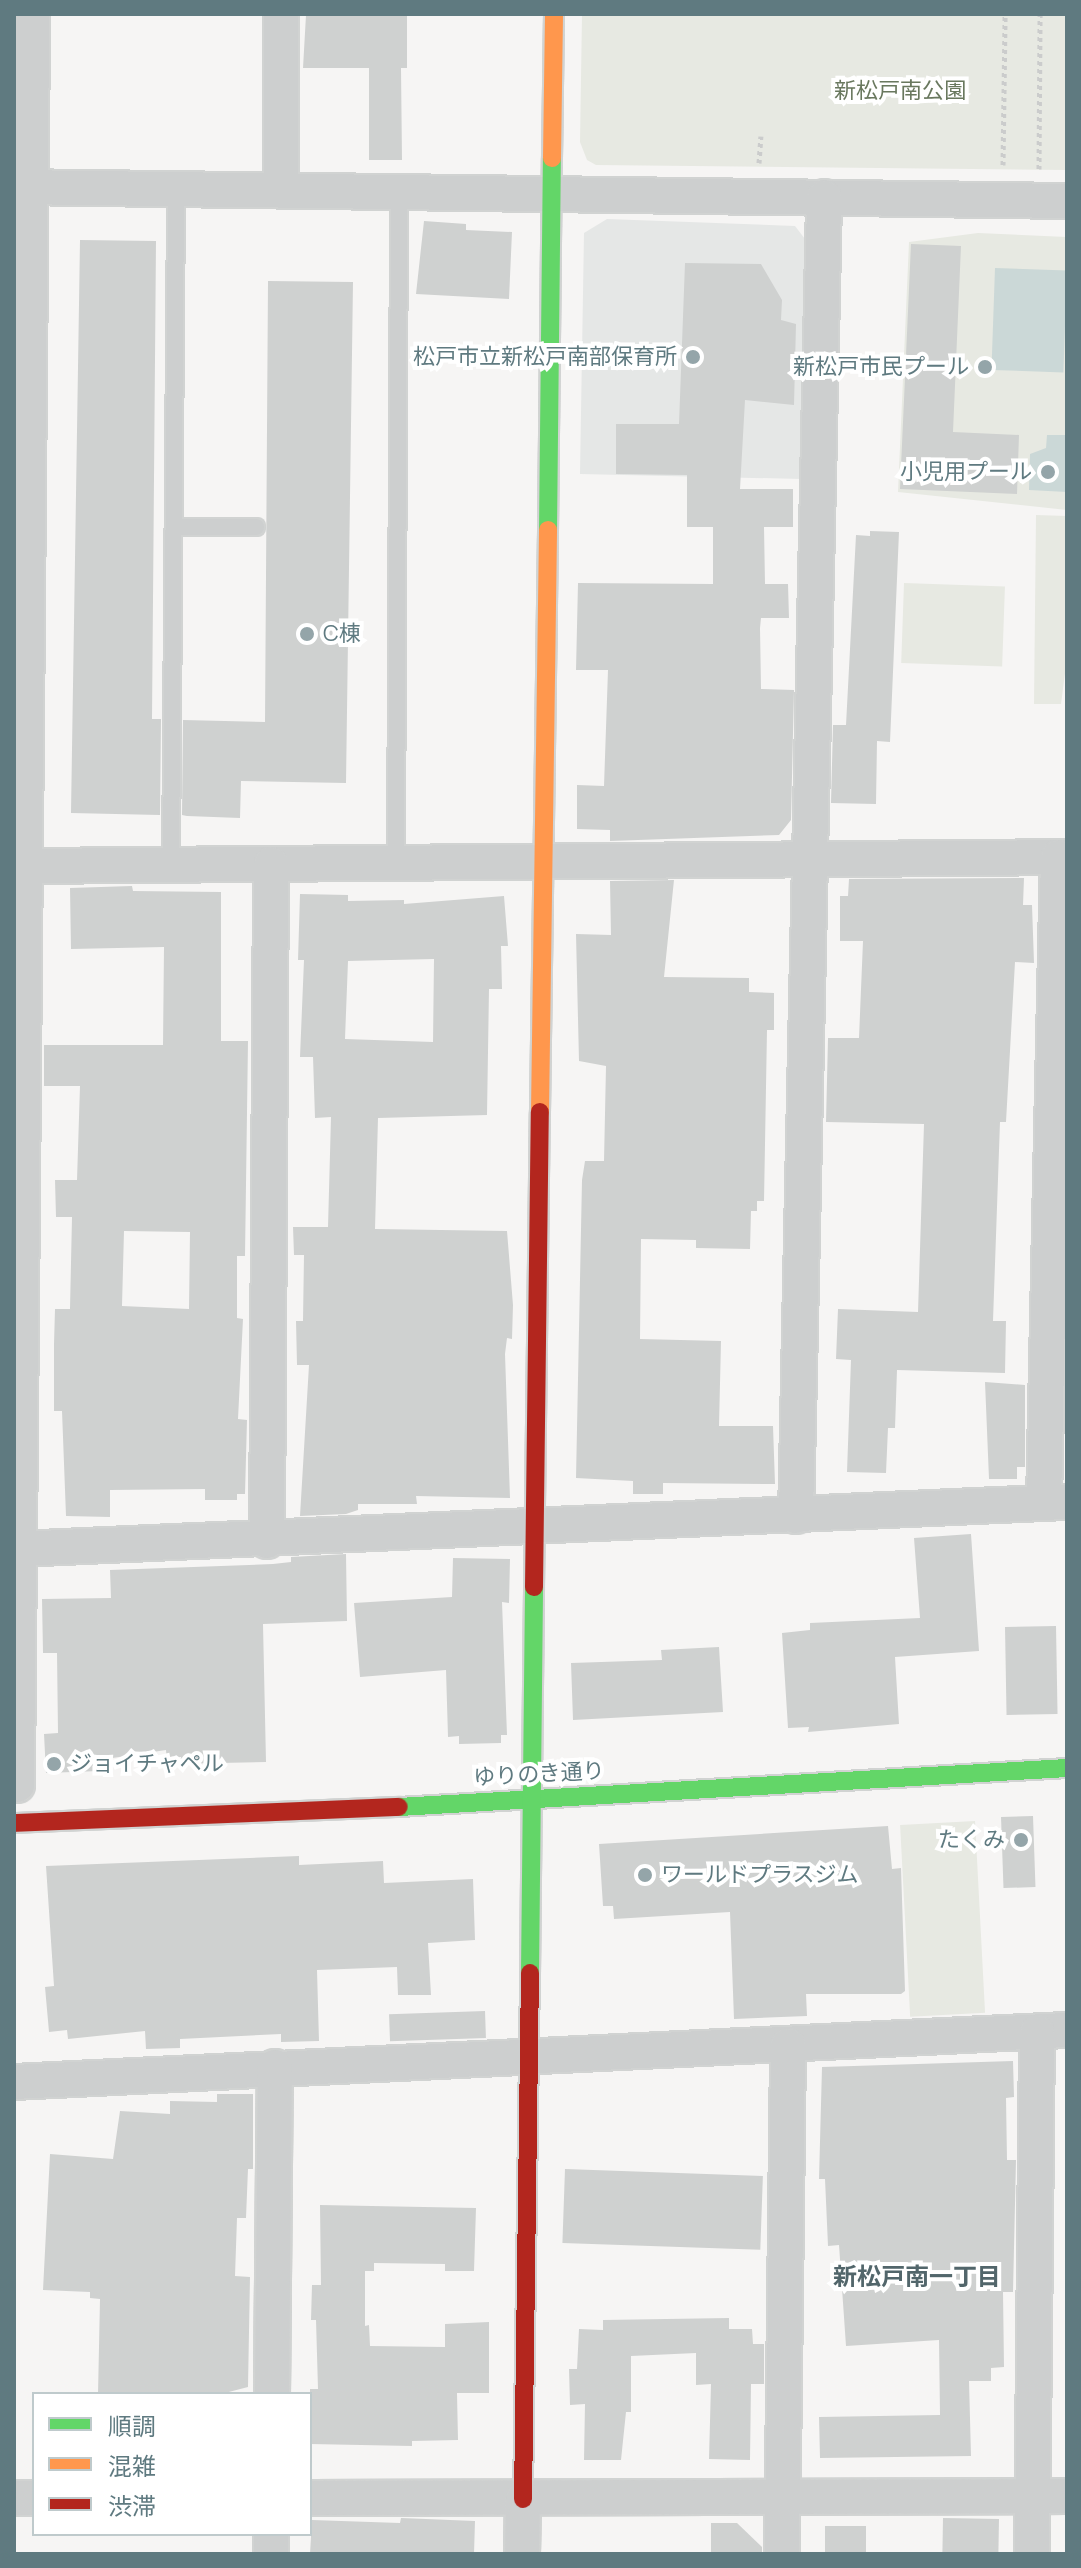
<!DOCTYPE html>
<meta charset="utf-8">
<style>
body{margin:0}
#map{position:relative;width:1081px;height:2568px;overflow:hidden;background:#f6f5f4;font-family:Manrope,"Noto Sans JP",sans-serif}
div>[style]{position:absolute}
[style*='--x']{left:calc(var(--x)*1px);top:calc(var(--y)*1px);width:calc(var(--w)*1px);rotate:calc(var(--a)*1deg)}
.built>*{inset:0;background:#e5e7e6}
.green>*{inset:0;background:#e7e9e2;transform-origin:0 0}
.water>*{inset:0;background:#cbd8d7;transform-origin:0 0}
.building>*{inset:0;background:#cfd1d0;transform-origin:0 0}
.path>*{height:5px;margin-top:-2.5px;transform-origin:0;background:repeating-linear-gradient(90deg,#cbcccc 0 4px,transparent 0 8px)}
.roads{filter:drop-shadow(2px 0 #d1d3d2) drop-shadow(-2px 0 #d1d3d2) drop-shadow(0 2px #d1d3d2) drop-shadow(0 -2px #d1d3d2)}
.lane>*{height:16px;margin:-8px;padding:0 8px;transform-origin:8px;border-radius:8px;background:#cdcfcf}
.street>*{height:34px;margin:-17px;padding:0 17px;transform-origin:17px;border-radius:17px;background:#cdcfcf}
.fast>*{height:18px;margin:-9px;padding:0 9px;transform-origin:9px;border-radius:9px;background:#63d668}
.slow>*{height:18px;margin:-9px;padding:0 9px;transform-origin:9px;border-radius:9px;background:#ff974d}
.jam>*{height:18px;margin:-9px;padding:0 9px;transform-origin:9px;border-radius:9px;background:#b3261e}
.dots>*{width:22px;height:22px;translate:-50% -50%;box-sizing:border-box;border:4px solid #fff;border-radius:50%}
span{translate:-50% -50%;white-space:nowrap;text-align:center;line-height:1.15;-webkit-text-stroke:8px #fff;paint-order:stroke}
.park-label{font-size:22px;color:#69785e}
.poi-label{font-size:22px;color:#5f7a80}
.right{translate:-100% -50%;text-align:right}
.left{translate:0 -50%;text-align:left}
.street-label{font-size:22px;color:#5f7a80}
.neighbourhood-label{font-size:24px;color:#52666b;font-weight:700}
.frame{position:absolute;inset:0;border:16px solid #5f7a80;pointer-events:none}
.legend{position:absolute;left:32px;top:2392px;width:280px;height:144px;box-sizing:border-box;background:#fff;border:2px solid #bfcacc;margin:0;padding:10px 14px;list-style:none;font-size:24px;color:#5f7a80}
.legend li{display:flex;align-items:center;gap:16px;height:40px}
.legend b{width:40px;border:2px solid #bfcacc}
</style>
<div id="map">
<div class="built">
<div style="clip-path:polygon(607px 219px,795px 226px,805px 239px,801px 479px,580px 474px,584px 233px)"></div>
</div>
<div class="green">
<div style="clip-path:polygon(582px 14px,1067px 14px,1067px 170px,596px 165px,587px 160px,580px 142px)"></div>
<div style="clip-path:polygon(978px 233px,1067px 237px,1067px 510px,898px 492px,909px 242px)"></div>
<div style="clip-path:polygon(1036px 515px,1067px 516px,1067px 658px,1061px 704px,1034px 704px)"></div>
<div style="left:904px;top:583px;width:101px;height:80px;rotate:2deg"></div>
<div style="left:975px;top:1821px;width:192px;height:75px;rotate:87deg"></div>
</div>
<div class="water">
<div style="left:995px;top:268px;width:72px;height:102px;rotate:2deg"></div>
<div style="clip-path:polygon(1047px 435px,1067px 435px,1067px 492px,1029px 490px,1030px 454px,1046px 448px)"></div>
</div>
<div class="building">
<div style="clip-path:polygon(306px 15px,407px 16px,407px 68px,401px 68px,402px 160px,369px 160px,369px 68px,303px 68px)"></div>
<div style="clip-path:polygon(424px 221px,466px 224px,466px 230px,512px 232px,509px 299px,416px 294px)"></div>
<div style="clip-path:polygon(80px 240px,156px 241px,152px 719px,161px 719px,160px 815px,71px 813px)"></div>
<div style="clip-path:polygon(911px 244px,961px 246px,953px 432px,1019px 435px,1017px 494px,900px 489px)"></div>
<div style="clip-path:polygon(685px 263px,761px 264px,782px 300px,781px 320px,796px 324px,794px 405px,745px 400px,740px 489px,793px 489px,793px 527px,764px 527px,765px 584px,788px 584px,789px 618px,761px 618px,760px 628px,761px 689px,794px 690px,791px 820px,779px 835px,610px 841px,610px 830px,577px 829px,577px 785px,604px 786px,608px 670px,576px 670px,578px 583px,713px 584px,713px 527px,687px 527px,687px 475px,616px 474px,616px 424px,679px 424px)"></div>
<div style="clip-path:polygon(268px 281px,353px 282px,346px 783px,241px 781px,240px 818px,187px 816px,182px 815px,183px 720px,265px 722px)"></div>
<div style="clip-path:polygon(870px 531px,899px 532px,890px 742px,877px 741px,876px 804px,831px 803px,833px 725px,846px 725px,856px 535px,870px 536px)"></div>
<div style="clip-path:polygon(1024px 878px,1023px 905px,1032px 905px,1034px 963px,1015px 962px,1006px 1122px,1000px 1122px,993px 1321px,1006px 1321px,1005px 1373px,897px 1370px,895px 1428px,888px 1428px,886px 1473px,847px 1472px,851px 1360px,836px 1359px,838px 1309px,918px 1312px,924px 1124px,826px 1122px,828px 1038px,859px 1038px,863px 941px,840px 941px,840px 896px,848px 896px,849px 879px)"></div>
<div style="clip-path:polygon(674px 880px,664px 977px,749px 978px,749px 992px,774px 993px,774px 1030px,767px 1030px,764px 1201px,757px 1201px,757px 1211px,751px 1211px,750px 1249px,696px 1248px,696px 1240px,641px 1239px,640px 1339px,721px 1341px,719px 1426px,773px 1426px,775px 1484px,663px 1483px,663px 1494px,633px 1494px,633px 1481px,576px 1478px,582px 1180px,585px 1161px,604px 1161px,606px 1066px,579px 1061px,576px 934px,611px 935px,610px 881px)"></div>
<div style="clip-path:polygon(evenodd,132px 886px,133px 891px,221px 892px,221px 1041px,248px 1041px,245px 1256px,237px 1256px,237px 1318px,243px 1319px,238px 1419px,247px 1420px,245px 1494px,237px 1494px,237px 1500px,205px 1500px,205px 1489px,110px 1490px,110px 1517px,66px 1516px,62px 1411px,54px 1411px,54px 1344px,55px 1309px,70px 1309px,72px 1217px,56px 1217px,55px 1180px,77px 1180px,80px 1086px,44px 1086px,44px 1045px,163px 1045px,164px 947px,71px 949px,70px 888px,132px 886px,124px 1231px,190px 1232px,189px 1309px,122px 1306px,124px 1231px)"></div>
<div style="clip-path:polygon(evenodd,300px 894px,348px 895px,348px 901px,404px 900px,404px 904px,504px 896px,508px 946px,501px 946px,502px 989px,489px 989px,487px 1115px,378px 1118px,375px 1229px,507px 1231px,513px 1305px,512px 1339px,507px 1338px,505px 1354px,510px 1498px,416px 1496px,417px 1504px,358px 1504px,358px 1510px,346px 1514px,300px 1516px,309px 1365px,297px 1365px,296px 1321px,303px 1321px,304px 1255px,294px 1255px,293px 1227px,328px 1227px,331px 1117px,315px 1118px,313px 1057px,300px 1057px,304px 960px,298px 960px,300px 894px,434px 959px,433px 1042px,345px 1039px,348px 961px,434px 959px)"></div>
<div style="clip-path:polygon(985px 1382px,1025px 1385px,1025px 1467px,1017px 1467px,1017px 1479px,989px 1479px)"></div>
<div style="clip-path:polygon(971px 1534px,979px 1651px,895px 1657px,899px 1724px,808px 1732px,809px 1727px,788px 1728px,782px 1633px,810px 1630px,810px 1623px,920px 1618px,914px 1538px)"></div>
<div style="clip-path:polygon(346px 1554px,347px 1621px,263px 1624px,266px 1762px,167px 1764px,166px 1750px,99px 1760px,99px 1771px,46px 1773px,44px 1734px,58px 1733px,57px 1653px,43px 1653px,42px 1599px,111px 1598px,110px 1570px,273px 1564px,291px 1562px,291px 1557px)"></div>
<div style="clip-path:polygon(453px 1558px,510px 1559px,509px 1603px,502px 1602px,507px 1735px,501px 1735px,501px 1743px,459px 1744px,459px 1736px,448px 1737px,446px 1670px,360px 1677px,354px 1603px,452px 1597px)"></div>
<div style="left:1056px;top:1626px;width:88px;height:51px;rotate:89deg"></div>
<div style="clip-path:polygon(719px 1647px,723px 1712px,573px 1720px,571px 1663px,662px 1660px,661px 1650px)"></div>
<div style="left:1033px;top:1816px;width:71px;height:32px;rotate:88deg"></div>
<div style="clip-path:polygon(888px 1826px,892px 1869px,901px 1868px,905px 1991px,901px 1994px,806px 1994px,807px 2016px,734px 2019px,730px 1912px,614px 1919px,613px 1906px,603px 1906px,599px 1844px)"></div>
<div style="clip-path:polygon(299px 1856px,299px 1865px,383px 1861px,384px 1883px,473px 1879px,475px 1940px,428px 1943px,431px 1995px,398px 1995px,397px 1967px,317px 1970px,319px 2041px,281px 2042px,281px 2034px,180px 2039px,180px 2048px,146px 2049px,145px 2031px,68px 2039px,67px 2030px,49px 2032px,45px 1987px,54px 1986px,46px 1866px)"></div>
<div style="left:485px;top:2011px;width:27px;height:96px;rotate:88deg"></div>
<div style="clip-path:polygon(1013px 2061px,1014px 2097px,1006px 2098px,1007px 2160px,1016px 2160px,1013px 2292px,1003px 2292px,1004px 2367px,991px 2368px,991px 2381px,969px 2381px,971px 2456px,820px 2458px,819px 2417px,940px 2415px,939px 2340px,846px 2346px,839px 2245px,828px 2246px,825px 2179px,819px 2179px,822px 2067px)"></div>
<div style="clip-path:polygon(217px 2094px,253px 2094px,253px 2169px,248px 2169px,246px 2218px,237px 2218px,235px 2276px,250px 2277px,248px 2387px,221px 2394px,98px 2394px,100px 2299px,90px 2298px,90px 2292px,43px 2290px,50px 2154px,113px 2159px,120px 2111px,170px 2114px,170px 2101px,217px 2102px)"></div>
<div style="left:565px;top:2169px;width:198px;height:74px;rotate:2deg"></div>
<div style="clip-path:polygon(320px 2205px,476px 2208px,474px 2271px,445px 2271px,445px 2264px,374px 2263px,374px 2271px,365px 2271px,365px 2326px,369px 2325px,370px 2346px,445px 2347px,445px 2324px,489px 2322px,489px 2393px,457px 2393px,458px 2440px,412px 2441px,412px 2446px,310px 2444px,310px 2389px,318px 2389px,316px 2320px,311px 2320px,312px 2285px,321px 2285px)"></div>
<div style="clip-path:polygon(729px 2318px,729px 2329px,752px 2329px,753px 2344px,764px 2344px,764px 2384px,751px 2384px,750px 2460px,709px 2459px,711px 2384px,696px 2385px,696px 2353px,631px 2356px,631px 2412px,626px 2412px,621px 2460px,584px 2460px,585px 2404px,570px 2405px,569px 2369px,577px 2369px,579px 2329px,603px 2330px,603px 2320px)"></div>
<div style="clip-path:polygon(401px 2518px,475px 2521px,474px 2554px,310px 2554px,312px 2520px,400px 2523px)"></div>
<div style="left:943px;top:2518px;width:56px;height:36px;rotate:1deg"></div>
<div style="clip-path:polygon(711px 2523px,737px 2523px,762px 2547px,762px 2554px,711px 2554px)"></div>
<div style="left:866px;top:2526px;width:28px;height:41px;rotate:90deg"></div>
</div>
<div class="path">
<div style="--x:759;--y:163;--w:27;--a:-86"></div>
<div style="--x:1003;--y:165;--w:151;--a:-89.2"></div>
<div style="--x:1039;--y:169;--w:155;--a:-89.6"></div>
</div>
<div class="roads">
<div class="lane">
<div style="--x:174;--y:527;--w:82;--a:0"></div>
<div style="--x:396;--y:863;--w:671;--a:-89.74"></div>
<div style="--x:171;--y:865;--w:660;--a:-89.57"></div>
</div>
<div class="street">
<div style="--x:14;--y:187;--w:1053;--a:0.76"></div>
<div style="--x:281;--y:189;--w:175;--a:-90"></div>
<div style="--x:24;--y:866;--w:1043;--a:-0.49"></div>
<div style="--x:1044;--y:1502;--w:645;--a:-88.76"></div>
<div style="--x:796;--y:1516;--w:1319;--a:-88.78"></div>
<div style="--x:267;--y:1541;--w:677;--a:-89.66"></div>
<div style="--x:18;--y:1549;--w:1050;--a:-2.57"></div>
<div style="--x:17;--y:1785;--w:1771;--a:-89.51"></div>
<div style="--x:14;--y:2082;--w:1054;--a:-2.83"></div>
<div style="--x:272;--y:2394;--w:327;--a:-89.5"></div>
<div style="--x:14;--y:2498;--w:20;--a:0"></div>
<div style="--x:310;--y:2498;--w:757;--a:-0.15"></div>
<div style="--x:271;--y:2554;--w:20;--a:-90"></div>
<div style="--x:522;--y:2554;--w:55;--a:-89"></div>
<div style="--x:782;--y:2554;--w:509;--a:-89.32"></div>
<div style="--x:1032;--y:2554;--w:522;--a:-89.45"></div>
</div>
<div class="fast">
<div style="--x:548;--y:530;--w:372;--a:-89.4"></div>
<div style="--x:399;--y:1807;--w:669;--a:-3.34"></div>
<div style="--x:530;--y:1973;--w:386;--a:-89.4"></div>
</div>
<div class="slow">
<div style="--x:552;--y:158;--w:144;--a:-89.2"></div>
<div style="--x:540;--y:1112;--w:582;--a:-89.21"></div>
</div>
<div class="jam">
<div style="--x:534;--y:1587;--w:475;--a:-89.3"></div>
<div style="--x:14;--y:1823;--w:385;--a:-2.4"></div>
<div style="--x:523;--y:2499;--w:526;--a:-89.24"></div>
</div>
</div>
<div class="dots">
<div style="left:693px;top:357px;background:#94a5a9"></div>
<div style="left:985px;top:367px;background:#94a5a9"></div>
<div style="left:1048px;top:472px;background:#94a5a9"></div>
<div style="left:307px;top:634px;background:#94a5a9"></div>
<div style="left:54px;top:1764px;background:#94a5a9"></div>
<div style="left:1021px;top:1840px;background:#94a5a9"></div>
<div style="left:645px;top:1875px;background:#94a5a9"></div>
</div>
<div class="park-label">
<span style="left:900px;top:91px">新松戸南公園</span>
</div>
<div class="poi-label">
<span class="right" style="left:677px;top:357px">松戸市立新松戸南部保育所</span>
<span class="right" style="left:969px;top:367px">新松戸市民プール</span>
<span class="right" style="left:1032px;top:472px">小児用プール</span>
<span class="left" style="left:323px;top:634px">C棟</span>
<span class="left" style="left:70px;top:1764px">ジョイチャペル</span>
<span class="right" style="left:1005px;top:1840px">たくみ</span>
<span class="left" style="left:661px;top:1875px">ワールドプラスジム</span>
</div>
<div class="street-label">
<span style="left:539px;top:1774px;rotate:-3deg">ゆりのき通り</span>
</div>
<div class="neighbourhood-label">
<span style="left:917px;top:2276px">新松戸南一丁目</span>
</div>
<div class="frame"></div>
<ul class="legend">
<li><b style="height:10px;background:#63d668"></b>順調</li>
<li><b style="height:10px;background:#ff974d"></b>混雑</li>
<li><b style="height:10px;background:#b3261e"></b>渋滞</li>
</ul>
</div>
